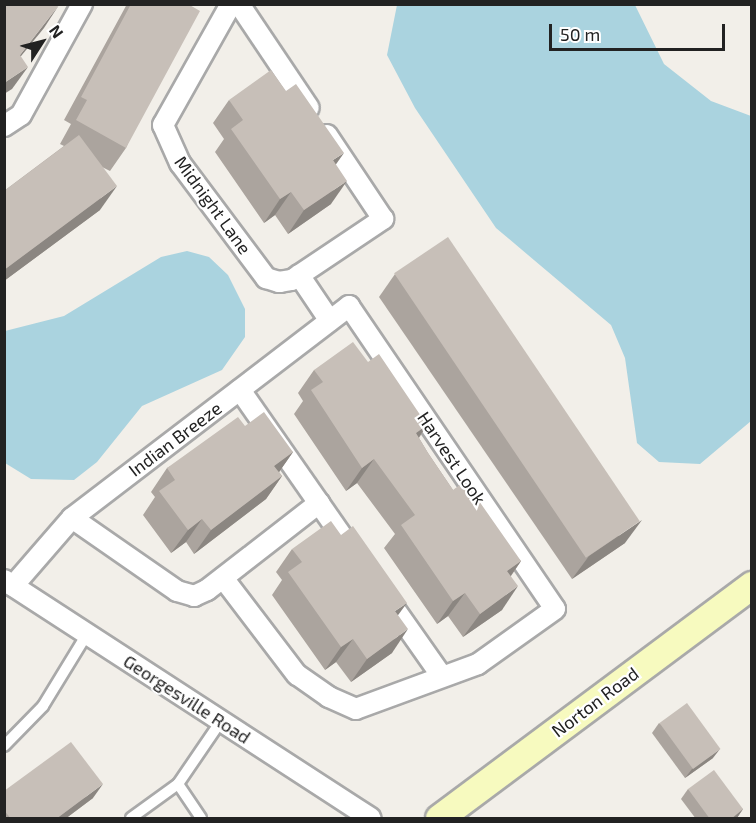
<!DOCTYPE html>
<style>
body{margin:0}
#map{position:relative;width:756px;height:823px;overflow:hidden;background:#f2efe9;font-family:"Exo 2",sans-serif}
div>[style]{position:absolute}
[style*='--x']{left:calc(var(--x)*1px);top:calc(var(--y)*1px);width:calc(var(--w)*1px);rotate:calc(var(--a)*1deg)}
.water>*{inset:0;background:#aad3df}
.roads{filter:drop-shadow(2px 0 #a9a9a9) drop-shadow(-2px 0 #a9a9a9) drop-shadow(0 2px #a9a9a9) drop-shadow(0 -2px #a9a9a9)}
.lane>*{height:10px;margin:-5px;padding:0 5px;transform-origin:5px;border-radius:5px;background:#fff}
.street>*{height:20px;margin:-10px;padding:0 10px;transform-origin:10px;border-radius:10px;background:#fff}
.secondary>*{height:27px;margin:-13.5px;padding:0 13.5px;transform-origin:13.5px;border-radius:13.5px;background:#f7fabf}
.wall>*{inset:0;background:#aba49e}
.shaded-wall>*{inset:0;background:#8b8681}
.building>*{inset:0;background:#c7bfb8;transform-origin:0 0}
span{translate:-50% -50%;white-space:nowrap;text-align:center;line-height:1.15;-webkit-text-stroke:4.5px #fff;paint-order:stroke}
.street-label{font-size:18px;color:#222}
.frame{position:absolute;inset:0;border:6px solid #222;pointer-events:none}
.north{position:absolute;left:12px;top:12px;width:60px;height:60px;-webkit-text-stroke:4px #fff;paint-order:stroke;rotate:54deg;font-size:16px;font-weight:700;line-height:24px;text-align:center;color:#222}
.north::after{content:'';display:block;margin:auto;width:21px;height:27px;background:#222;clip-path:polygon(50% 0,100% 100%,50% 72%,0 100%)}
.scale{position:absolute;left:549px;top:24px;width:176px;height:27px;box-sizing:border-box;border:3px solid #222;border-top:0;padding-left:8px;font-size:18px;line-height:21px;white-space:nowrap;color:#222;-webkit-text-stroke:4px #fff;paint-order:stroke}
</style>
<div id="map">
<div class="water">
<div style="clip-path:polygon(397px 5px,635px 5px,664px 64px,711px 101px,751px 116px,751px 421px,700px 464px,659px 462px,637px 443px,625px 358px,611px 325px,496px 228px,415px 108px,387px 55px)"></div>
<div style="clip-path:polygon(187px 251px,209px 257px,228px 275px,245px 309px,245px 337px,222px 370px,142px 406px,97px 462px,74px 480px,31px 479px,5px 463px,5px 331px,64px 316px,161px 257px)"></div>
</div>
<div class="roads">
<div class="lane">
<div style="--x:4;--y:746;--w:56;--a:-45.7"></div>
<div style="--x:43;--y:706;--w:84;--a:-58.6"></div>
<div style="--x:131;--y:818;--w:58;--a:-35.9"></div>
<div style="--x:201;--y:818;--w:41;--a:-124.1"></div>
<div style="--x:178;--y:784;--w:76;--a:-55.7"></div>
</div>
<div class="street">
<div style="--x:231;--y:4;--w:139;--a:119.3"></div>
<div style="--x:163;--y:125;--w:42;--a:65.9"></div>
<div style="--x:180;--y:163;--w:144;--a:53.2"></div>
<div style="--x:266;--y:278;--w:14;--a:17"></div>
<div style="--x:279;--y:282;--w:13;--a:-9"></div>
<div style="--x:292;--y:280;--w:110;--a:-33.8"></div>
<div style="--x:383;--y:219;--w:101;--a:-123.7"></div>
<div style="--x:239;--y:4;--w:125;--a:56.1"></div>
<div style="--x:4;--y:126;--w:20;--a:-33"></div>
<div style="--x:21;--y:115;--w:127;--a:-61.2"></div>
<div style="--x:299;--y:275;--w:55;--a:56"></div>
<div style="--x:240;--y:390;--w:203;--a:55.1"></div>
<div style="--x:72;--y:518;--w:128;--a:34.8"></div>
<div style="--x:177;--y:591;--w:18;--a:16"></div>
<div style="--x:194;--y:596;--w:14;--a:-25"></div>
<div style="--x:207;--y:590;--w:142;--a:-37.8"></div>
<div style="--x:4;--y:580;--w:437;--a:33"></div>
<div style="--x:13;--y:586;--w:90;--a:-49.1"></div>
<div style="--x:72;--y:518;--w:349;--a:-37.4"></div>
<div style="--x:349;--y:306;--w:366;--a:55.8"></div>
<div style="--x:555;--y:609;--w:95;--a:144.5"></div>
<div style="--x:478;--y:664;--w:130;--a:159.8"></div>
<div style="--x:356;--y:709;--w:30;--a:-156"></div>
<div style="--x:329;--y:697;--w:39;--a:-145"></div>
<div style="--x:297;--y:675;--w:122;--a:-127.3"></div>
<div style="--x:384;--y:594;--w:99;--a:54.9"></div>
</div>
<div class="secondary">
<div style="--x:439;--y:818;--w:390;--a:-36.7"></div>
</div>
</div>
<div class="wall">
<div style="clip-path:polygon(127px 4px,188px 4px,126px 148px,110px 171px,102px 167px,100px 210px,4px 281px,4px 191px,64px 146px,60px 144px,71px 124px,64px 120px)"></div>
<div style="clip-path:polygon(229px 100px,336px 164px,331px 204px,288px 234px,275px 215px,264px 223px,215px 152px,224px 139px,213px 123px)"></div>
<div style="clip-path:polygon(395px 274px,625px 543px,572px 579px,379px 297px)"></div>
<div style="clip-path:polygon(368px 362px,427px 425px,419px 438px,428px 453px,453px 490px,521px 561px,511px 576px,502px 610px,463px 637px,448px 616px,437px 624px,384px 548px,395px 534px,357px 483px,346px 491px,294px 414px,303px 401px,298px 393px,314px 370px)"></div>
<div style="clip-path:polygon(245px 426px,293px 452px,279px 472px,282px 476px,266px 499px,194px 554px,186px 542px,171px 553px,143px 515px,155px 497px,151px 492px,167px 468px)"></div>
<div style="clip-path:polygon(292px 549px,398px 615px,392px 653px,351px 682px,336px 662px,325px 670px,272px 595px,282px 580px,276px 572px)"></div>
<div style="clip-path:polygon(659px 723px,713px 758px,685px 778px,652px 733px)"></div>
<div style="clip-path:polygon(688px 789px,743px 809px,736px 819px,696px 819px,681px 799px)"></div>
<div style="clip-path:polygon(4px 791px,93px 798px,65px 819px,4px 819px)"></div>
</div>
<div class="shaded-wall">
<div style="clip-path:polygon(59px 5px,44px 28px,4px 77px,20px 55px)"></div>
<div style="clip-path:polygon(28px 67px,12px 89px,4px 94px,4px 83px)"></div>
<div style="clip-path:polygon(344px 153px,327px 177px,333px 160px)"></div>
<div style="clip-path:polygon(347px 181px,331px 204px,288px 234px,304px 210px)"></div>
<div style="clip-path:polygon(117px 186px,100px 210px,4px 281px,4px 270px)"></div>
<div style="clip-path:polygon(291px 192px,275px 215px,264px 223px,280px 199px)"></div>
<div style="clip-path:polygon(427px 425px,411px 449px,416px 433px)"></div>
<div style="clip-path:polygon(293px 452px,277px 475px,274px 466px)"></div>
<div style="clip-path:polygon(374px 459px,357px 483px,346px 491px,362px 468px)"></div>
<div style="clip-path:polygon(282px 476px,266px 499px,194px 554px,211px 530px)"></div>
<div style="clip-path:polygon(202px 519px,186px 542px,171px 553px,188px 530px)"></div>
<div style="clip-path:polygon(642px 520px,625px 543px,572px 579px,589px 556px)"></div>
<div style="clip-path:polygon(521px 561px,505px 584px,507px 571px)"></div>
<div style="clip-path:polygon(518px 586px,502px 610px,463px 637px,480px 614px)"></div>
<div style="clip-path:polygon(465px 593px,448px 616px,437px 624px,453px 601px)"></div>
<div style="clip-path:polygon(407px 603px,390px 626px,395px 611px)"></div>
<div style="clip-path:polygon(408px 629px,392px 653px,351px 682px,367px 659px)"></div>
<div style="clip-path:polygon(353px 639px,336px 662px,325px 670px,341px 647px)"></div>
<div style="clip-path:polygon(720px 749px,713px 758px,685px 778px,692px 769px)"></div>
<div style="clip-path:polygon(103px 784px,93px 798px,65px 819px,56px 819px)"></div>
<div style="clip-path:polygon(743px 809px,737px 818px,731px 819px)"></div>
</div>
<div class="building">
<div style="clip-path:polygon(4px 4px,59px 5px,20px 55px,28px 67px,4px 83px)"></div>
<div style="clip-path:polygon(131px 4px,188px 4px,200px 11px,126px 148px,76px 120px,87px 100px,81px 97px)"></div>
<div style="clip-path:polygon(271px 70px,286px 91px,296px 84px,344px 153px,333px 160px,347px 181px,304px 210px,291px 192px,280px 199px,231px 129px,243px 120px,229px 100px)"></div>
<div style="clip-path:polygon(79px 135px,117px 186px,4px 270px,4px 191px)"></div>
<div style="left:448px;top:237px;width:343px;height:65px;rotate:56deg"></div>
<div style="clip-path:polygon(353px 342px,368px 362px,379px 354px,427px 425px,416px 433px,428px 453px,453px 490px,465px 481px,521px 561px,507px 571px,518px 586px,480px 614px,465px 593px,453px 601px,401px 525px,415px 515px,374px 459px,362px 468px,311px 390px,323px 382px,314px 370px)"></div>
<div style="clip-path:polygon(264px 412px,293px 452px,274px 466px,282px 476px,211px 530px,202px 519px,188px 530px,159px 491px,175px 480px,167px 468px,238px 417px,245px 426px)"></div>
<div style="clip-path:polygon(331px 521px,341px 535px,353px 526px,407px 603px,395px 611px,408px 629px,367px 659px,353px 639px,341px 647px,288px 572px,302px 562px,292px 549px)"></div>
<div style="left:687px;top:703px;width:57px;height:34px;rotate:54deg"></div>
<div style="clip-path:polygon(71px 742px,103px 784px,56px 819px,11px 819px,4px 810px,4px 791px)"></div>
<div style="clip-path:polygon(714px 770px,743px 809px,731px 819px,710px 819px,688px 789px)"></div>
</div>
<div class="street-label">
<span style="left:213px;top:205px;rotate:54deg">Midnight Lane</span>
<span style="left:175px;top:439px;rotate:-37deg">Indian Breeze</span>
<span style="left:452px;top:458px;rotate:56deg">Harvest Look</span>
<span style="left:187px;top:699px;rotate:33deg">Georgesville Road</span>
<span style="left:595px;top:702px;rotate:-37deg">Norton Road</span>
</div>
<div class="frame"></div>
<div class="north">N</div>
<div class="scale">50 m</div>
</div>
